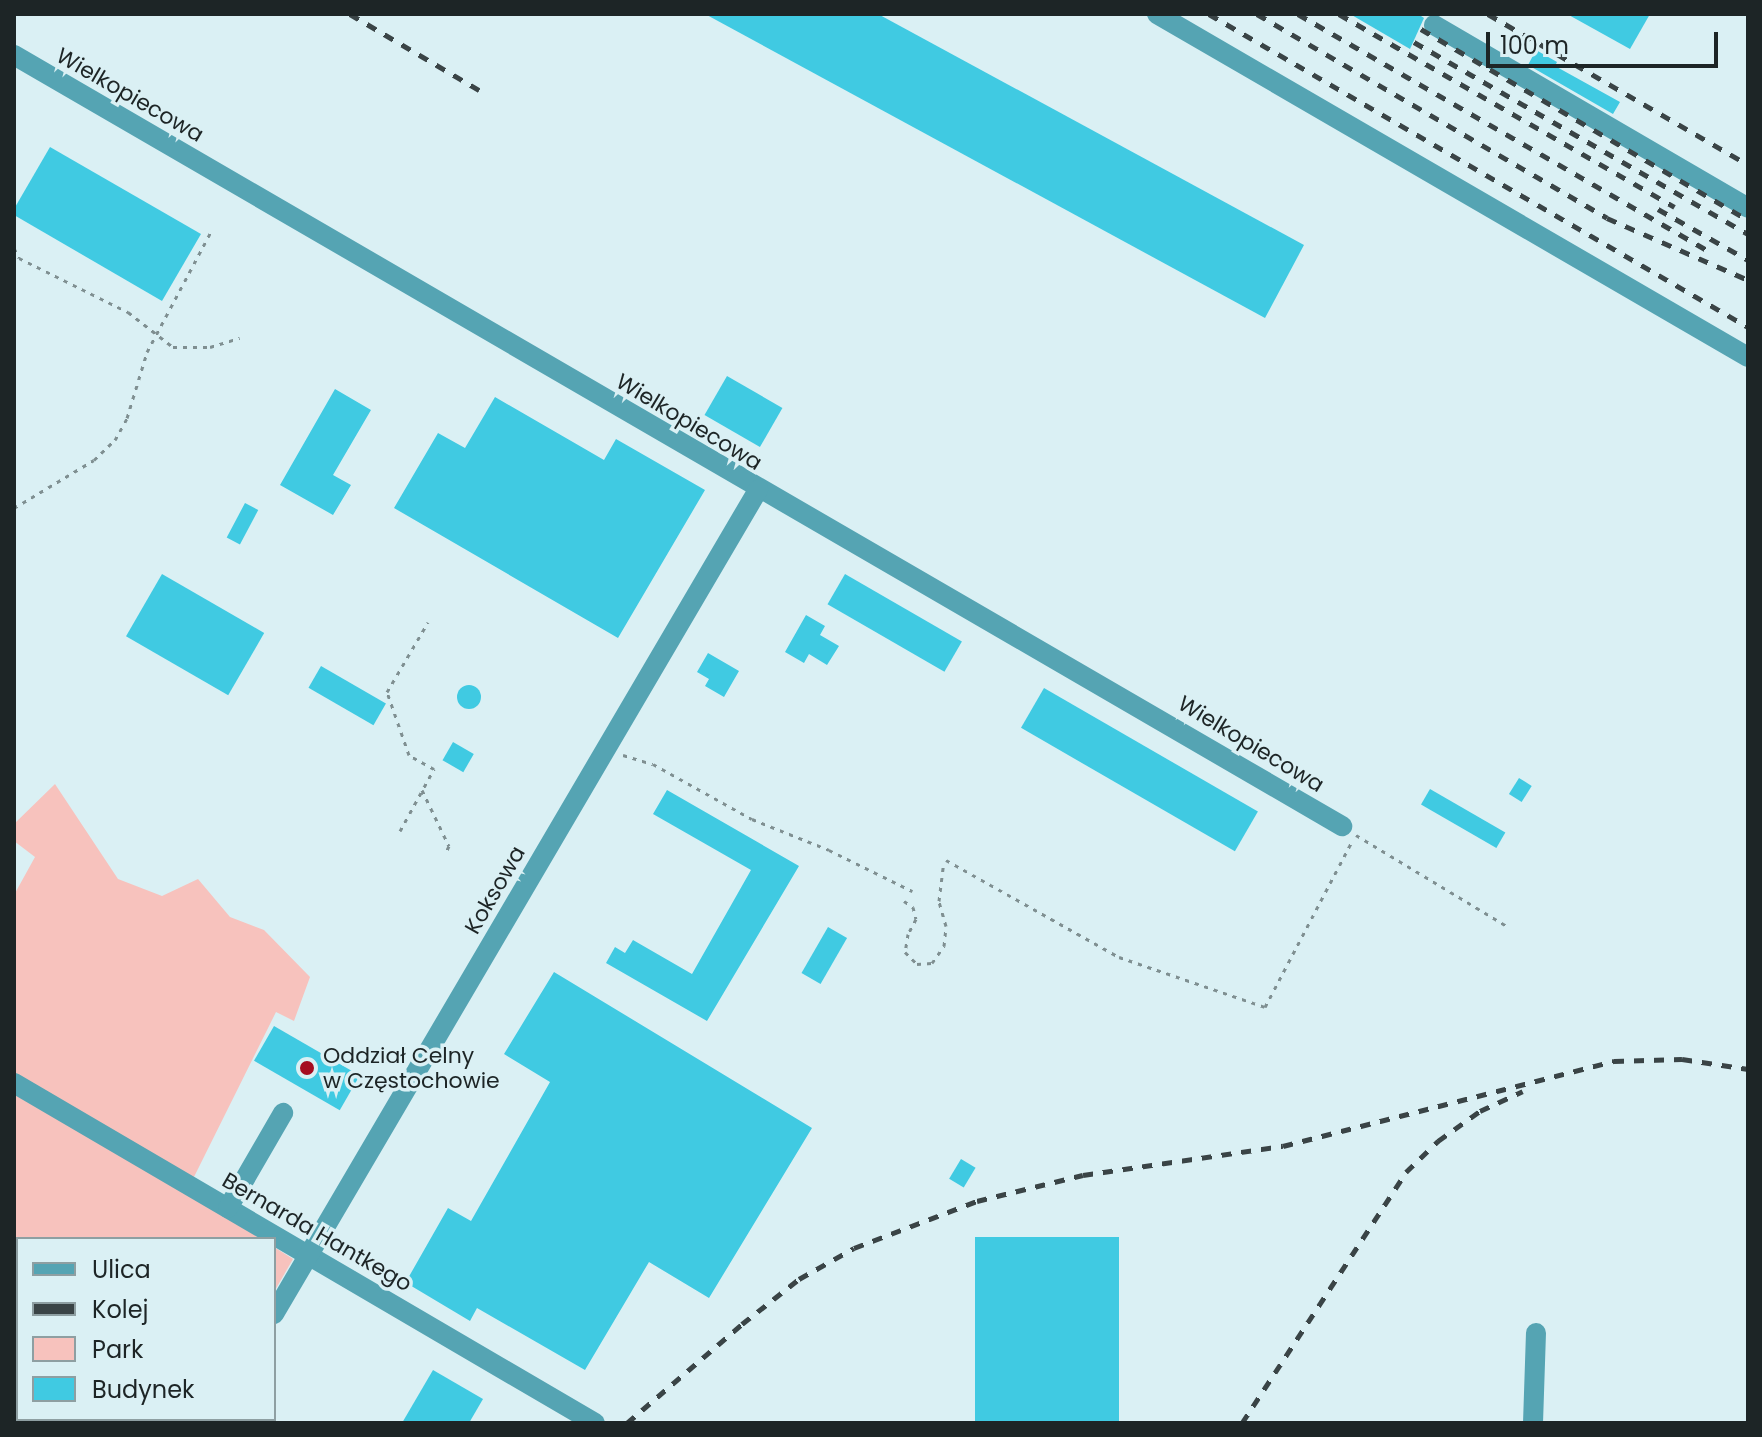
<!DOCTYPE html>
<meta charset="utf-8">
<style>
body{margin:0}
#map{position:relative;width:1762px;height:1437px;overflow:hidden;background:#daf0f4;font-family:Poppins,sans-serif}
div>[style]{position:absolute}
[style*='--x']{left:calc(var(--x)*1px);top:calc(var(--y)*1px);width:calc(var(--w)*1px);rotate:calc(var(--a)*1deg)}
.green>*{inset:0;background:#f7c2bd}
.building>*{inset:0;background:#40cae2;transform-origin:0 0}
.round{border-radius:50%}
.path>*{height:3px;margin-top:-1.5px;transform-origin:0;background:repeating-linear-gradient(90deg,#7f8f91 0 4px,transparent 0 10px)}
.minor>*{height:20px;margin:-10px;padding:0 10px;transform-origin:10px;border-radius:10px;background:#55a4b3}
.rail>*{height:5px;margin-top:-2.5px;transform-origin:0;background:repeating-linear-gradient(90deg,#3a4446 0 10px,transparent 0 20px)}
.dots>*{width:22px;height:22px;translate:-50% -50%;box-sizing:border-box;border:4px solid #daf0f4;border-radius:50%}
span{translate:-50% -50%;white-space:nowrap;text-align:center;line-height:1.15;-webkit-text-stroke:7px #daf0f4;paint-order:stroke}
.street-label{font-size:22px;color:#1d2526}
.poi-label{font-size:22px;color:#1d2526}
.left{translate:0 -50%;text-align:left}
.frame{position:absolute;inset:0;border:16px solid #1d2526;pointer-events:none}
.legend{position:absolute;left:16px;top:1237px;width:260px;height:184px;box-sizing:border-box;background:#daf0f4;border:2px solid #8e9fa2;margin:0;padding:10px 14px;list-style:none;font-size:24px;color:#1d2526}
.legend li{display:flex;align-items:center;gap:16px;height:40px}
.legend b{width:40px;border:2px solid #8e9fa2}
.scale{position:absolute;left:1486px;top:32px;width:232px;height:36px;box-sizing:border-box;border:4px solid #1d2526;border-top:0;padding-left:10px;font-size:24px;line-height:28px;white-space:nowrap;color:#1d2526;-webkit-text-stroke:6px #daf0f4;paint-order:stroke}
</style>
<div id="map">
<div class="green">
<div style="clip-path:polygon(55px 784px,118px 879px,162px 896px,198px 879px,230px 917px,264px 930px,310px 977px,294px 1021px,276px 1012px,187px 1191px,261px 1239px,18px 1239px,18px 1419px,201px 1419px,198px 1423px,14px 1423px,14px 895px,35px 857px,14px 841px,14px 824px)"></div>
<div style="clip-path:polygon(274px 1247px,293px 1259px,274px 1292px)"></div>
</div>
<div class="building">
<div style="clip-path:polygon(705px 14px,878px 14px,1304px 245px,1265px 318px)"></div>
<div style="clip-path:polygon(1350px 14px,1418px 14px,1424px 18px,1410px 49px)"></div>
<div style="clip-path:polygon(1567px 14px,1650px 14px,1630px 49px)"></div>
<div style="clip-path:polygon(1536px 50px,1557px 62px,1555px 66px,1620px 102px,1613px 114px,1528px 65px)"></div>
<div style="clip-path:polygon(50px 147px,201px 234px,162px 301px,14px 215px,14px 209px)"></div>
<div style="left:727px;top:376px;width:64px;height:45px;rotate:30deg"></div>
<div style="clip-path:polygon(335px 389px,371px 410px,333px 475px,351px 485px,333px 515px,280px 485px)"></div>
<div style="clip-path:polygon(495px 397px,604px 460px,616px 439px,705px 490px,618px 638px,394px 508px,438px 433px,465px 448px)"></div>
<div style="left:245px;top:503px;width:15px;height:39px;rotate:28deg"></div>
<div style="left:162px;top:574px;width:118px;height:72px;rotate:30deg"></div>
<div style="left:845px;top:574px;width:135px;height:35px;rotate:30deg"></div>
<div style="clip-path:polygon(806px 615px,825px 626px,820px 635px,839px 646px,827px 665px,809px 654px,804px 663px,785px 652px)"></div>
<div style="clip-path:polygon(708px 653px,739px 671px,724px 697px,705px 686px,709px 679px,697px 672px)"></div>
<div style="left:321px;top:666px;width:75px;height:25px;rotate:30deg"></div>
<div class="round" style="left:457px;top:685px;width:24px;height:24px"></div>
<div style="left:1044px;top:688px;width:247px;height:46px;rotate:30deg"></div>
<div style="left:453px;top:742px;width:24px;height:21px;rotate:30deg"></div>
<div style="left:1519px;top:778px;width:15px;height:19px;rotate:32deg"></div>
<div style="left:1430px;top:789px;width:87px;height:18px;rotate:30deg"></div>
<div style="clip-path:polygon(667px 790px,799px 866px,707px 1021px,606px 963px,615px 947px,625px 953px,633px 940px,692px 974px,751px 870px,653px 814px)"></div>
<div style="left:828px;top:927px;width:22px;height:53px;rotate:30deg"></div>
<div style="clip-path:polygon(554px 972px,812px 1128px,709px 1298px,649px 1262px,585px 1370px,477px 1308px,470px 1321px,408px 1284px,407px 1280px,448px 1208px,471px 1221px,550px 1082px,504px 1054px)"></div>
<div style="left:274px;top:1026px;width:99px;height:40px;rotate:30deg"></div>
<div style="left:961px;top:1159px;width:17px;height:23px;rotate:31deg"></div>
<div style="left:975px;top:1237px;width:144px;height:186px"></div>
<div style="clip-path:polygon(433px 1370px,483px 1399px,469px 1423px,402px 1423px)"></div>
</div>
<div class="path">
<div style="--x:14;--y:248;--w:11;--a:63"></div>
<div style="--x:19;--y:258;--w:122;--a:26.4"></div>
<div style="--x:128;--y:312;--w:57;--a:37.9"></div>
<div style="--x:173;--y:347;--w:37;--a:0"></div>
<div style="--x:210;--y:347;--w:31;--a:-17"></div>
<div style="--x:14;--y:508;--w:93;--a:-31"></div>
<div style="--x:94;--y:460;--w:29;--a:-44"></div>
<div style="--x:115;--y:440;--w:25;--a:-61"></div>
<div style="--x:127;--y:418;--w:69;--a:-73.1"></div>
<div style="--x:147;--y:352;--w:138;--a:-62"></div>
<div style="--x:623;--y:755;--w:31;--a:17"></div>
<div style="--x:653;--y:764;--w:113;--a:29.1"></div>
<div style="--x:752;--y:819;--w:83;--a:21.9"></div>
<div style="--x:829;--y:850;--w:93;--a:26.3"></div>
<div style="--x:422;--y:790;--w:62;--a:64.3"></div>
<div style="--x:449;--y:846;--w:7;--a:117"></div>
<div style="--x:400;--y:831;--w:71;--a:-61.3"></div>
<div style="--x:434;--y:769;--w:29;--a:-151"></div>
<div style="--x:409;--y:755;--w:67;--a:-109.2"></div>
<div style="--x:387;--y:692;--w:81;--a:-59.6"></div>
<div style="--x:1356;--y:835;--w:176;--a:31.1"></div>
<div style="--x:946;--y:860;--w:198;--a:29.3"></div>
<div style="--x:1119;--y:957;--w:154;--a:18.9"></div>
<div style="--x:1265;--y:1007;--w:187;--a:-62.3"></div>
<div style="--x:904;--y:901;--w:11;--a:34"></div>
<div style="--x:913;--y:907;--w:12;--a:76"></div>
<div style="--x:916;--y:919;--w:17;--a:118"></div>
<div style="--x:908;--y:934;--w:18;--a:99"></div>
<div style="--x:905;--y:952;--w:17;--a:45"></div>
<div style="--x:917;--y:964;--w:15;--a:-4"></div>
<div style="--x:932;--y:963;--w:21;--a:-55"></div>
<div style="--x:944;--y:946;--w:20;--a:-84"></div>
<div style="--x:946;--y:926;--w:26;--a:-106"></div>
<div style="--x:939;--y:901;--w:38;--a:-83"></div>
</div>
<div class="minor">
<div style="--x:1157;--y:14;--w:683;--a:30.13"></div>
<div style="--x:1434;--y:25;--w:363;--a:30.2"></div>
<div style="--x:14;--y:55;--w:1536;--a:30.14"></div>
<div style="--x:14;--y:1083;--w:673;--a:30.34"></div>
<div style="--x:228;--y:1208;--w:110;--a:-59.9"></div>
<div style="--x:274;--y:1314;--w:956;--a:-59.57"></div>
<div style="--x:211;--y:1423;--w:4;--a:-63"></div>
<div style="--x:1533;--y:1423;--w:90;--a:-88.1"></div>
</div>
<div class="rail">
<div style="--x:350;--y:14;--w:150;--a:30.5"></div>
<div style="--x:1209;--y:14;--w:623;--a:30.14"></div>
<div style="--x:1257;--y:14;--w:405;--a:30.2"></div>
<div style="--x:1607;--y:218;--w:154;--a:23.7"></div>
<div style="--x:1298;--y:14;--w:476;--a:30"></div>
<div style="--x:1339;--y:14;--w:387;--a:29.9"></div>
<div style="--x:1488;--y:14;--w:301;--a:30.1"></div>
<div style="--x:1421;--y:29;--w:379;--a:30.3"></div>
<div style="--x:1414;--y:42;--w:385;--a:29.9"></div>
<div style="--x:1658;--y:209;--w:103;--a:29.5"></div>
<div style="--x:627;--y:1423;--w:152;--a:-40.7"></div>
<div style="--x:742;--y:1324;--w:73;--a:-38.3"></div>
<div style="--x:799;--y:1279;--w:63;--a:-29.4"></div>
<div style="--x:854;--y:1248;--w:132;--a:-20.9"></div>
<div style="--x:977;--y:1201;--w:109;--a:-13.8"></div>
<div style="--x:1083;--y:1175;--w:202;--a:-8.3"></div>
<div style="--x:1283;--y:1146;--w:342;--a:-14.4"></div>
<div style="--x:1614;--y:1061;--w:68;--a:-1.7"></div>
<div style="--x:1682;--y:1059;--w:67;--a:8.6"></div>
<div style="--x:1242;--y:1423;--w:300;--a:-56.8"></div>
<div style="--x:1406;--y:1172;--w:45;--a:-44.1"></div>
<div style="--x:1438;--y:1141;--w:52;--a:-35.5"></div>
<div style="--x:1480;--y:1111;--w:47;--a:-24.9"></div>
</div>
<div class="dots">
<div style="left:307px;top:1068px;background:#a50c20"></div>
</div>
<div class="street-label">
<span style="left:130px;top:95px;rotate:30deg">Wielkopiecowa</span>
<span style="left:689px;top:422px;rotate:31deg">Wielkopiecowa</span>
<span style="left:1251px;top:744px;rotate:31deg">Wielkopiecowa</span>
<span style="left:495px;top:890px;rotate:-60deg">Koksowa</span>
<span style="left:317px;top:1232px;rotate:30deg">Bernarda Hantkego</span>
</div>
<div class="poi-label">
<span class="left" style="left:323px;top:1068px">Oddział Celny<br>w Częstochowie</span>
</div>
<div class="frame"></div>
<ul class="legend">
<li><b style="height:10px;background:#55a4b3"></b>Ulica</li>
<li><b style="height:10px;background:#3a4446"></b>Kolej</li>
<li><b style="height:22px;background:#f7c2bd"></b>Park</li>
<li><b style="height:22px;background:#40cae2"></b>Budynek</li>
</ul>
<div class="scale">100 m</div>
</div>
